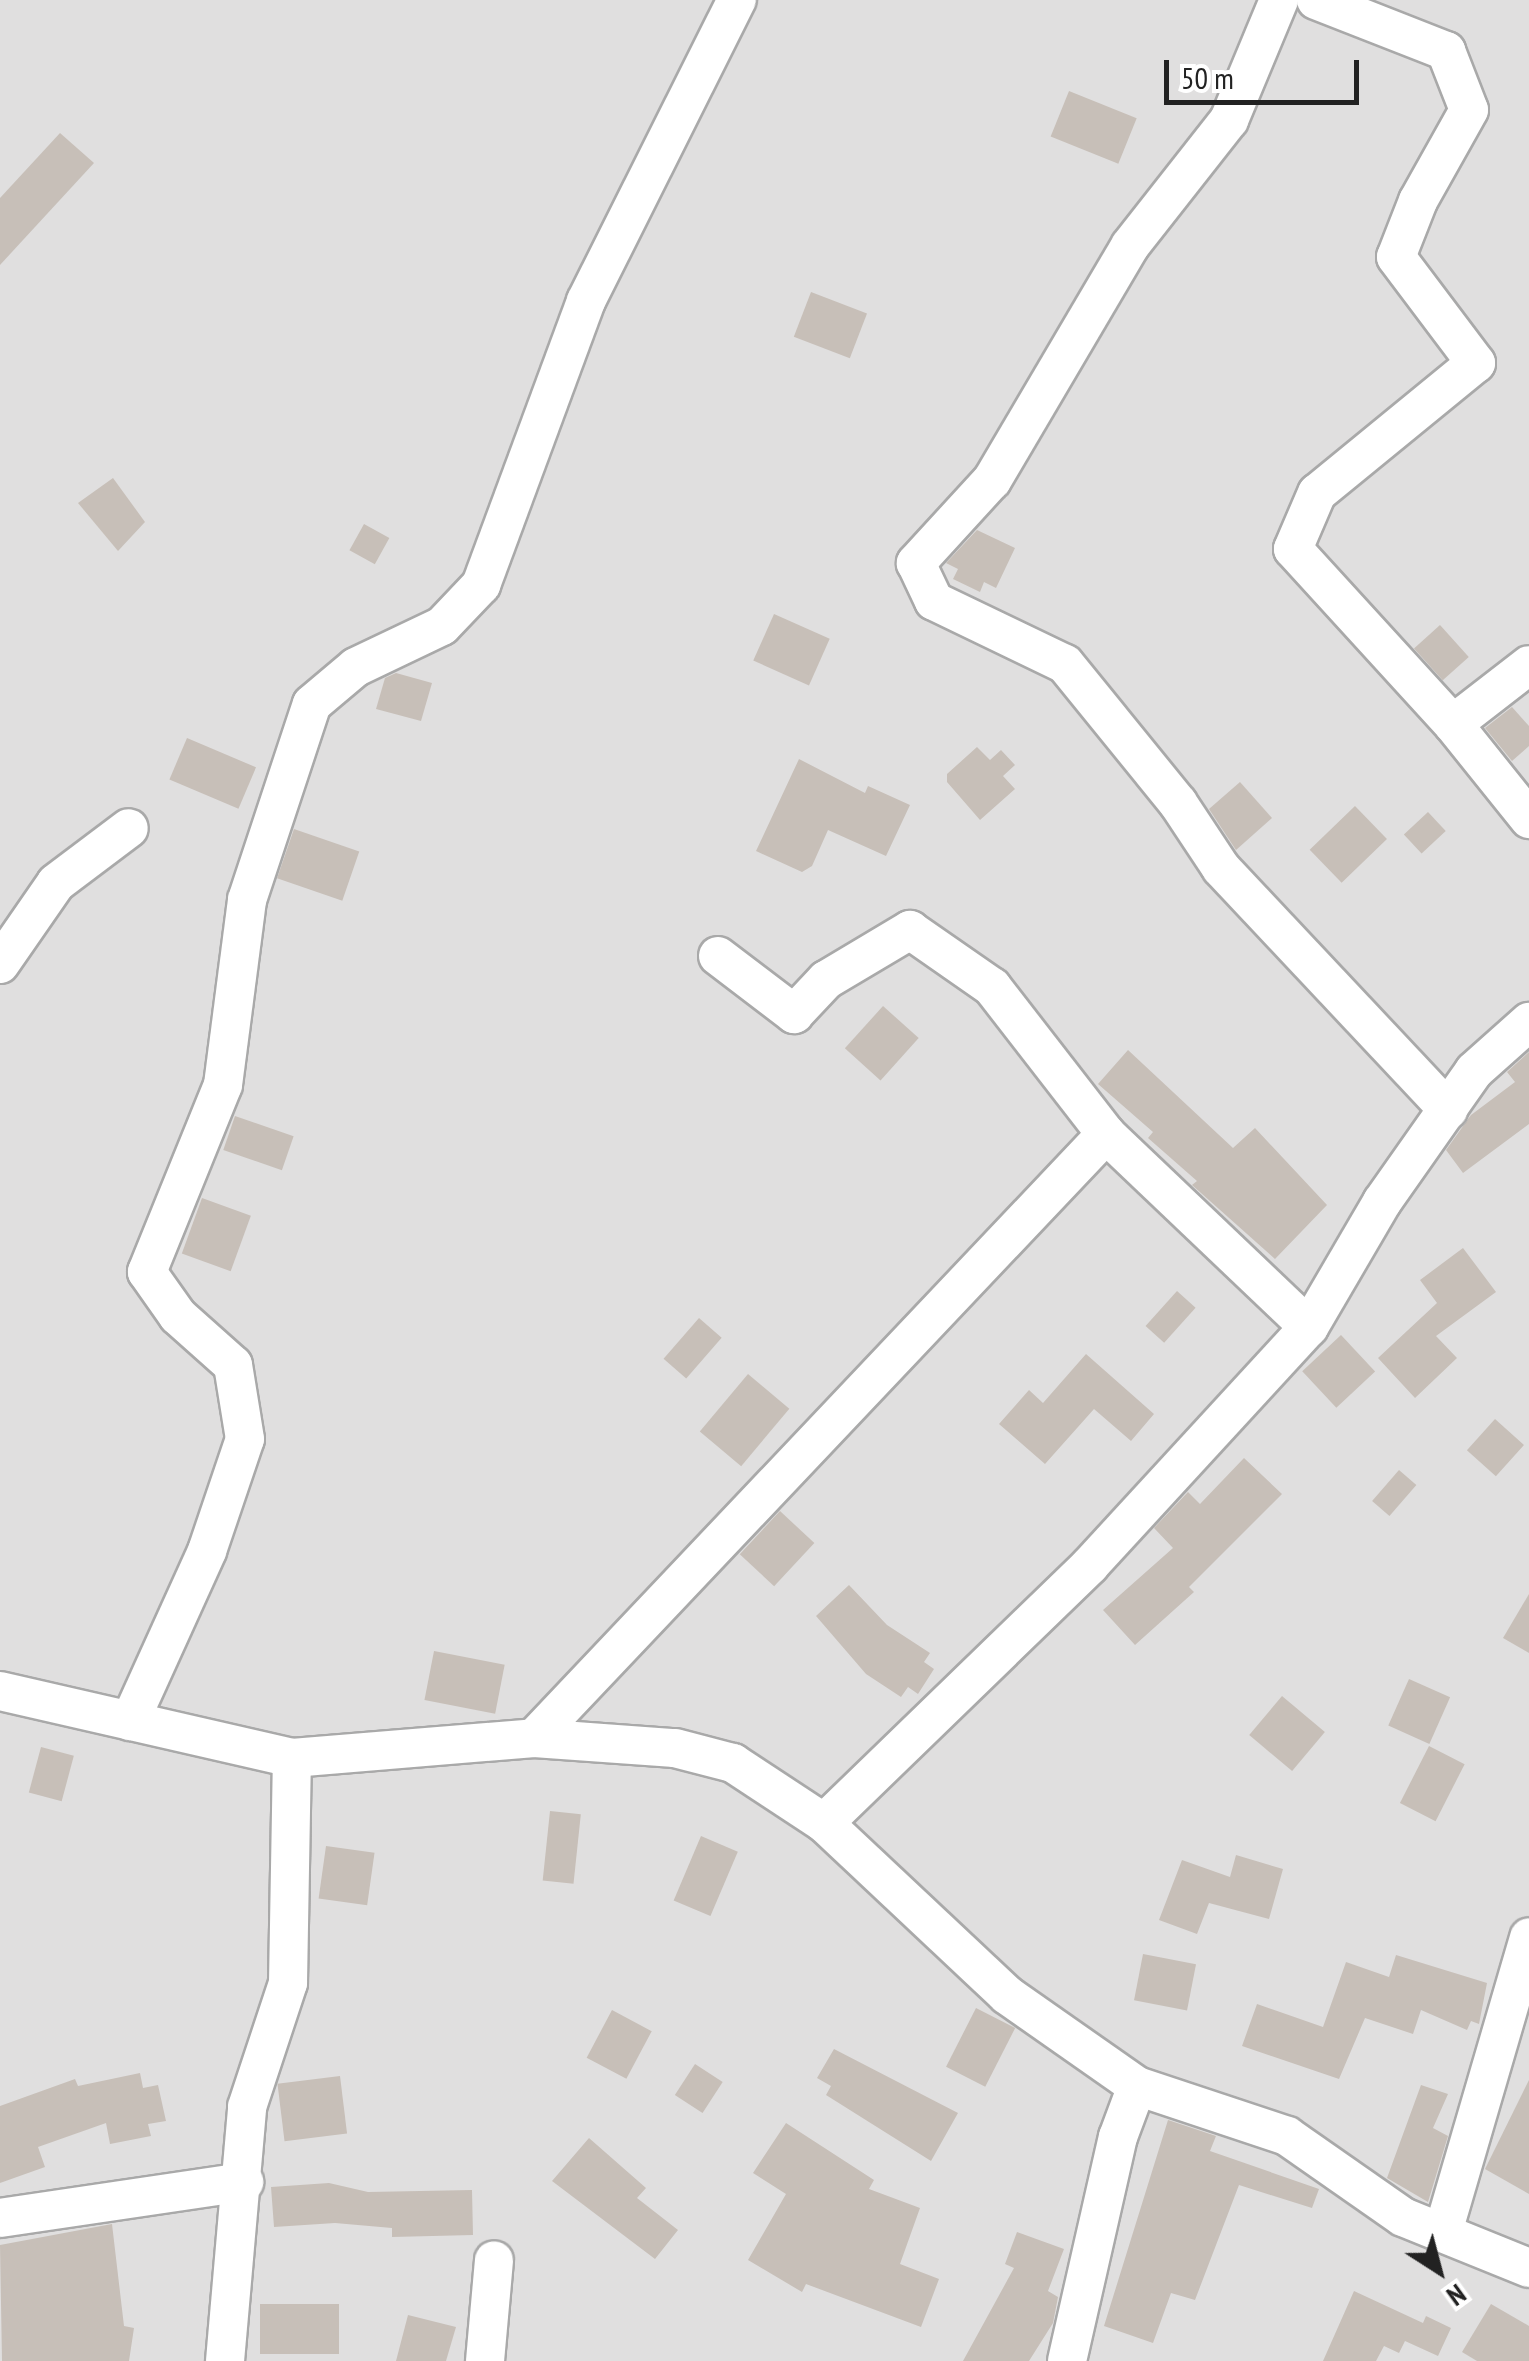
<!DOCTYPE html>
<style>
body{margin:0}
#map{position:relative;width:1529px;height:2361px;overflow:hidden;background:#f2efe9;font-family:"PT Sans Narrow",sans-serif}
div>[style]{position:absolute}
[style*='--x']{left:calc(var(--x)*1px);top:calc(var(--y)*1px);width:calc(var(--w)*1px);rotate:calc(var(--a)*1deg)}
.residential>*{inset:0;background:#e0dfdf;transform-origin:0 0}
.building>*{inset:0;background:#c7bfb8;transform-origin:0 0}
.roads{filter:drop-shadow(2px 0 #a9a9a9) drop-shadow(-2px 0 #a9a9a9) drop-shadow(0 2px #a9a9a9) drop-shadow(0 -2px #a9a9a9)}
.minor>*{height:38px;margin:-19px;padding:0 19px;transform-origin:19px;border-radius:19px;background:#fff}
span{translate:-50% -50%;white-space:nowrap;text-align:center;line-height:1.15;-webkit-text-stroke:8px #fff;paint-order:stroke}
.north{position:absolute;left:1389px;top:2221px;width:100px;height:100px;-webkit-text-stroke:8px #fff;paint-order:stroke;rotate:144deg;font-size:28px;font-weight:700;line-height:40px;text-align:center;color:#222}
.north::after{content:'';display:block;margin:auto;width:35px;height:45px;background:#222;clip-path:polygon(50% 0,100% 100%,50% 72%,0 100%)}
.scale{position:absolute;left:1164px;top:60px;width:195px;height:45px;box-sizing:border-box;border:5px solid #222;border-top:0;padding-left:12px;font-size:30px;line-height:35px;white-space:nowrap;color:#222;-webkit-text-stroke:8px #fff;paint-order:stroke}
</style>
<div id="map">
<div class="residential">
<div style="left:0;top:0;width:1529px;height:2361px"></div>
</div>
<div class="building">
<div style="left:1069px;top:91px;width:73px;height:49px;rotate:22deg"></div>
<div style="clip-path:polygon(60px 133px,94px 163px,0 265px,0 198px)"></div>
<div style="left:811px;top:292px;width:60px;height:48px;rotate:21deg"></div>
<div style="clip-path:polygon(113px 478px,145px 522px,118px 551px,78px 503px)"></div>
<div style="left:364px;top:524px;width:29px;height:30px;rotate:29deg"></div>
<div style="clip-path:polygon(977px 530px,1015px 548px,996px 588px,984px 582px,980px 592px,953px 579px,958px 569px,946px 563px)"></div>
<div style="left:774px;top:614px;width:61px;height:51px;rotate:24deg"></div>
<div style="left:1440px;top:625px;width:43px;height:35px;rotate:48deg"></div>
<div style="clip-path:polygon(396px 673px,432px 683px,421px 721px,376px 709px,385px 678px)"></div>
<div style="clip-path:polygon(1512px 707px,1529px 726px,1529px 746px,1512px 761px,1485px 728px)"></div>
<div style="left:187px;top:738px;width:75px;height:45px;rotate:23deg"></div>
<div style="clip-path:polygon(977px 747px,990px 760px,1001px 750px,1015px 765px,1003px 776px,1015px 789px,980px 820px,947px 782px,947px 774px)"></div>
<div style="clip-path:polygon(799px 759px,865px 793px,868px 786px,910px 805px,886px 856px,828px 830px,812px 866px,802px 872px,756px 851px)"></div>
<div style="clip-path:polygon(1240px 782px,1272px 818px,1236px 850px,1209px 809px)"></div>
<div style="left:1355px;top:806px;width:46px;height:63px;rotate:46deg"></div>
<div style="left:1428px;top:812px;width:26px;height:33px;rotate:47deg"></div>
<div style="left:294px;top:829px;width:69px;height:52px;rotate:19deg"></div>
<div style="left:883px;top:1006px;width:48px;height:57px;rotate:42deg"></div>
<div style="clip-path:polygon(1128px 1050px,1233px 1148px,1255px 1128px,1327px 1205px,1275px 1259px,1192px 1185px,1197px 1181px,1148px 1138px,1153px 1132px,1098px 1084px)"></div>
<div style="clip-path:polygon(1529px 1052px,1529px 1124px,1463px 1173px,1446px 1150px,1471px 1115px,1515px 1082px,1507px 1072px)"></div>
<div style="left:235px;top:1116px;width:62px;height:36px;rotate:19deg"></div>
<div style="left:202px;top:1198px;width:52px;height:59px;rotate:20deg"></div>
<div style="clip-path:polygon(1463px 1248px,1496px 1292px,1436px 1336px,1457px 1358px,1415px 1398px,1378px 1358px,1437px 1303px,1420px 1280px)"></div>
<div style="left:1177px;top:1291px;width:25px;height:47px;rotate:42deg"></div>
<div style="left:699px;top:1318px;width:30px;height:54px;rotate:41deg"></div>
<div style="left:1341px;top:1335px;width:50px;height:53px;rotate:47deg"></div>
<div style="clip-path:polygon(1086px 1354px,1154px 1414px,1131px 1441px,1094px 1409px,1045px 1464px,999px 1424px,1029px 1390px,1043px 1403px)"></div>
<div style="left:748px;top:1374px;width:54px;height:75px;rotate:40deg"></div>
<div style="left:1495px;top:1419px;width:39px;height:42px;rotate:42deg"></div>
<div style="clip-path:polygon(1244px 1458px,1282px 1494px,1189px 1587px,1194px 1592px,1135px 1645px,1103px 1610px,1173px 1548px,1154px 1528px,1188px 1492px,1200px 1504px)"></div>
<div style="left:1399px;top:1470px;width:23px;height:41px;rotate:41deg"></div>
<div style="left:780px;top:1511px;width:47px;height:59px;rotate:43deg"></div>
<div style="clip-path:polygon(849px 1585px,887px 1625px,930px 1653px,924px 1662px,934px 1669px,918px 1694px,908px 1687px,901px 1697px,866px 1674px,816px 1616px)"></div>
<div style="clip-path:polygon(1529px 1594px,1529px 1653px,1503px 1638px)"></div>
<div style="left:434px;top:1651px;width:72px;height:50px;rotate:11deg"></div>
<div style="left:1409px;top:1679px;width:45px;height:51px;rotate:24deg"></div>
<div style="left:1282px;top:1696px;width:56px;height:51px;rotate:40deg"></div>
<div style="left:1429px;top:1746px;width:40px;height:64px;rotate:27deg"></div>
<div style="left:41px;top:1747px;width:34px;height:47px;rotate:15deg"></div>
<div style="left:550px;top:1811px;width:31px;height:70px;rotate:6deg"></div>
<div style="left:701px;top:1836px;width:40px;height:70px;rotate:23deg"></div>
<div style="left:326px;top:1846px;width:49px;height:53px;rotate:8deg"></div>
<div style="clip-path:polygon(1236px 1855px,1283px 1869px,1269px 1919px,1209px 1903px,1197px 1934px,1159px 1920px,1182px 1860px,1230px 1877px)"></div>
<div style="left:1143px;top:1954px;width:54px;height:47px;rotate:11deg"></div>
<div style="clip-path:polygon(1396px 1955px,1487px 1983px,1479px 2024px,1471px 2021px,1467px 2030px,1421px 2010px,1413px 2034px,1365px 2018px,1339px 2079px,1242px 2046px,1257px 2004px,1323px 2027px,1346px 1962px,1389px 1977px)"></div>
<div style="left:976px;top:2008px;width:44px;height:66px;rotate:27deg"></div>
<div style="left:612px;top:2010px;width:45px;height:54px;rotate:28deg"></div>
<div style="clip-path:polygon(834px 2049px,958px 2113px,931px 2161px,826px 2095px,831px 2086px,817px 2078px)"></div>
<div style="left:695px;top:2064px;width:33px;height:37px;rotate:33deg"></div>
<div style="clip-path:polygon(140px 2073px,143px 2088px,158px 2085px,166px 2121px,148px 2124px,151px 2136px,110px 2144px,106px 2123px,38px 2147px,45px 2167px,0 2183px,0 2106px,75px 2079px,78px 2086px)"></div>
<div style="left:340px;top:2076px;width:58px;height:63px;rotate:83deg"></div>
<div style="clip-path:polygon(1529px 2080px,1529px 2194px,1485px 2169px)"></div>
<div style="clip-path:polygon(1421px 2085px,1448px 2094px,1433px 2128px,1448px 2136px,1428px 2202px,1387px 2178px)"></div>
<div style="clip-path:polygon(1168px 2120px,1216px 2136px,1210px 2151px,1319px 2189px,1312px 2208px,1239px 2185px,1195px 2300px,1171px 2293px,1153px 2343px,1104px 2326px)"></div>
<div style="clip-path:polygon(786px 2123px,874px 2180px,869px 2189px,920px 2208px,900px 2264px,939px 2279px,921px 2327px,806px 2284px,802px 2292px,748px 2260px,786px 2194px,753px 2173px)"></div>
<div style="clip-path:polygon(589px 2138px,646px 2188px,637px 2198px,678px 2230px,655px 2259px,552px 2181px)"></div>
<div style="clip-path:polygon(329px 2183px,368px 2192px,472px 2190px,473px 2235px,392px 2237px,392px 2228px,335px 2223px,274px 2227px,271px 2187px)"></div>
<div style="clip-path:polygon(112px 2224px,124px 2326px,134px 2328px,129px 2361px,2px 2361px,0 2245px)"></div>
<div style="clip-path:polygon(1017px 2232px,1064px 2249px,1048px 2291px,1058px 2297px,1053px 2323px,1029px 2361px,963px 2361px,1014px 2268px,1005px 2264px)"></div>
<div style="clip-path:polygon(1354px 2291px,1423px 2323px,1426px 2316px,1451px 2328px,1438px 2356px,1405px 2341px,1399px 2353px,1384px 2346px,1376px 2361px,1323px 2361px)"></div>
<div style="left:260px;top:2304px;width:79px;height:50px"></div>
<div style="clip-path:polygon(1491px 2304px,1529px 2326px,1529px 2361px,1477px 2361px,1462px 2352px)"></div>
<div style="clip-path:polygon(408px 2315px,456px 2327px,446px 2361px,396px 2361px)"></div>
</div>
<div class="roads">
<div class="minor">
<div style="--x:1279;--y:0;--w:130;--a:112.6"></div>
<div style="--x:1229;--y:120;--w:160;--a:128.2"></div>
<div style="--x:1130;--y:246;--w:272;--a:120.5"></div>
<div style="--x:992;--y:480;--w:113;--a:132.5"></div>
<div style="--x:916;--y:563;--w:42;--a:64.7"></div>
<div style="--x:934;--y:601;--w:145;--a:25.7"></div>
<div style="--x:1065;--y:664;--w:179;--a:50.9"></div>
<div style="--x:1178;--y:803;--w:78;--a:56.5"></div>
<div style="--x:1221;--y:868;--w:332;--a:46.8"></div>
<div style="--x:1316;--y:0;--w:140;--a:21.4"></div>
<div style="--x:1446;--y:51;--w:63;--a:68.7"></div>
<div style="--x:1469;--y:110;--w:104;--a:119.3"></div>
<div style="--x:1418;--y:201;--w:60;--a:111.4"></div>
<div style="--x:1396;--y:257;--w:133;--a:53"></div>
<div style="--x:1476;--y:363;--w:205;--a:140.7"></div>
<div style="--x:1317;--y:493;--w:61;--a:113.2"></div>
<div style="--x:1293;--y:549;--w:237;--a:47.6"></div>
<div style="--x:1453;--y:724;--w:122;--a:51.3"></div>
<div style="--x:1453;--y:724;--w:96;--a:-37.8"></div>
<div style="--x:718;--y:956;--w:96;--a:37.3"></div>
<div style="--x:794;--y:1014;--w:47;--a:-46.7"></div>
<div style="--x:826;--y:980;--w:98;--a:-30.8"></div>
<div style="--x:910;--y:930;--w:100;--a:34.8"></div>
<div style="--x:992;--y:987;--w:186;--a:52.2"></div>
<div style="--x:1106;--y:1134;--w:280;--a:43.6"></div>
<div style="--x:0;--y:964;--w:98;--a:-55.3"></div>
<div style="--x:56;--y:883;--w:91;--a:-37"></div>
<div style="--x:0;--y:1691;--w:300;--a:12.9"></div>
<div style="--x:292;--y:1758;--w:243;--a:-4.7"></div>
<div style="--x:534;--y:1738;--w:141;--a:4.1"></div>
<div style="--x:675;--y:1748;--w:60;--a:14.5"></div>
<div style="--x:733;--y:1763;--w:109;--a:33.4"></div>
<div style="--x:824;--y:1823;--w:251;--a:43.2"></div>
<div style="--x:1007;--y:1995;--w:159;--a:35"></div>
<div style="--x:130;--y:1721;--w:187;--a:-65.6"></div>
<div style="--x:207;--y:1551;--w:118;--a:-71.3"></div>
<div style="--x:245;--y:1439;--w:75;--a:-99.2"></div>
<div style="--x:233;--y:1365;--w:74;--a:-138.3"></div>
<div style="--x:178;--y:1316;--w:54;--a:-125.2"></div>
<div style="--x:147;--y:1272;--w:202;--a:-67.9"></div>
<div style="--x:223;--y:1085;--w:187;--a:-82.6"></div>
<div style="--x:247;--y:900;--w:206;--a:-71.7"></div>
<div style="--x:312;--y:704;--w:57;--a:-40.1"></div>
<div style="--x:356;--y:667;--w:95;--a:-25.5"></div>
<div style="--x:442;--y:626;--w:57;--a:-46.4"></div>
<div style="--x:481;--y:585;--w:303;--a:-69.7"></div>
<div style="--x:586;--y:301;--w:337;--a:-63.4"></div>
<div style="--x:534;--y:1738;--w:832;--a:-46.56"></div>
<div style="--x:824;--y:1823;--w:371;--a:-44.1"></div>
<div style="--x:1090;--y:1565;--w:323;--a:-47.4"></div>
<div style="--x:1309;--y:1327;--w:145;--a:-59.7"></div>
<div style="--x:1382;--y:1202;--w:160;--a:-54.9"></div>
<div style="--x:1474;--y:1071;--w:74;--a:-41.7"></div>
<div style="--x:0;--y:2218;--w:247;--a:-8.4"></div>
<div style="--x:1443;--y:2232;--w:307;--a:-73.7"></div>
<div style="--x:225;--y:2361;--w:255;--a:-85"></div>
<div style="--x:247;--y:2107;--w:131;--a:-71.7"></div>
<div style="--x:288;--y:1983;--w:225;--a:-89"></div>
<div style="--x:485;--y:2361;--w:101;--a:-84.9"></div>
<div style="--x:1067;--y:2361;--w:230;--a:-77.2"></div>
<div style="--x:1118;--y:2137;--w:54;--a:-69.6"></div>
<div style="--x:1137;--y:2086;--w:158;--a:18.4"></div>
<div style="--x:1287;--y:2136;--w:141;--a:34.9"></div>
<div style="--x:1403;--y:2217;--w:136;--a:22"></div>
</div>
</div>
<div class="north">N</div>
<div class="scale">50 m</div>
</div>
